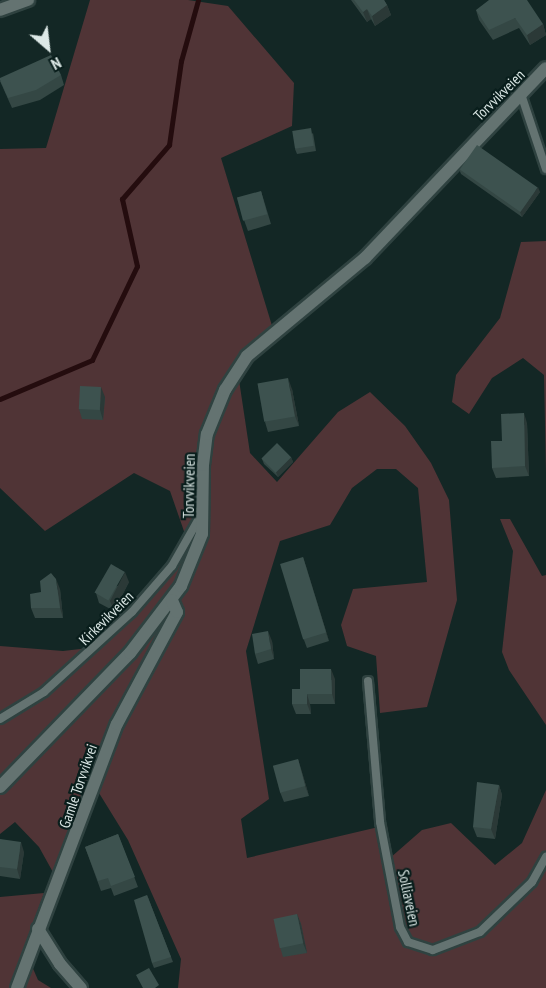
<!DOCTYPE html>
<style>
body{margin:0}
#map{position:relative;width:546px;height:988px;overflow:hidden;background:#132725;font-family:"PT Sans Narrow",sans-serif}
div>[style]{position:absolute}
[style*='--x']{left:calc(var(--x)*1px);top:calc(var(--y)*1px);width:calc(var(--w)*1px);rotate:calc(var(--a)*1deg)}
.green>*{inset:0;background:#503436}
.stream>*{height:5px;margin:-2.5px;padding:0 2.5px;transform-origin:2.5px;border-radius:2.5px;background:#240c0e}
.roads{filter:drop-shadow(2px 0 #2f4240) drop-shadow(-2px 0 #2f4240) drop-shadow(0 2px #2f4240) drop-shadow(0 -2px #2f4240)}
.lane>*{height:8px;margin:-4px;padding:0 4px;transform-origin:4px;border-radius:4px;background:#647371}
.street>*{height:12px;margin:-6px;padding:0 6px;transform-origin:6px;border-radius:6px;background:#647371}
.wall>*{inset:0;background:#344744}
.shaded-wall>*{inset:0;background:#2b3937}
.building>*{inset:0;background:#3d524f;transform-origin:0 0}
span{translate:-50% -50%;white-space:nowrap;text-align:center;line-height:1.15;-webkit-text-stroke:4.5px #091e1c;paint-order:stroke}
.street-label{font-size:15px;color:#dce8e6}
.north{position:absolute;left:18px;top:18px;width:60px;height:60px;-webkit-text-stroke:4px #091e1c;paint-order:stroke;rotate:152deg;font-size:16px;font-weight:700;line-height:24px;text-align:center;color:#dce8e6}
.north::after{content:'';display:block;margin:auto;width:21px;height:27px;background:#dce8e6;clip-path:polygon(50% 0,100% 100%,50% 72%,0 100%)}
</style>
<div id="map">
<div class="green">
<div style="clip-path:polygon(90px 0,188px 0,228px 6px,294px 83px,292px 126px,221px 158px,273px 329px,236px 360px,250px 453px,277px 482px,338px 412px,370px 392px,405px 426px,431px 463px,449px 500px,457px 600px,427px 707px,380px 713px,376px 656px,347px 646px,341px 625px,353px 589px,427px 582px,418px 488px,396px 469px,377px 469px,352px 488px,330px 525px,280px 541px,246px 651px,269px 799px,241px 819px,247px 858px,387px 825px,390px 858px,422px 830px,451px 823px,495px 865px,522px 843px,546px 790px,546px 988px,178px 988px,181px 959px,128px 840px,99px 793px,85px 790px,54px 874px,39px 847px,15px 822px,0 834px,0 646px,63px 651px,89px 648px,142px 596px,186px 537px,170px 491px,134px 473px,45px 531px,0 488px,0 149px,46px 148px)"></div>
<div style="clip-path:polygon(546px 241px,546px 474px,544px 375px,523px 358px,492px 378px,469px 414px,452px 402px,456px 375px,500px 318px,521px 242px)"></div>
<div style="clip-path:polygon(500px 519px,510px 519px,542px 576px,546px 575px,546px 725px,509px 670px,502px 652px,513px 551px)"></div>
<div style="clip-path:polygon(44px 893px,24px 948px,38px 980px,51px 988px,0 988px,0 897px)"></div>
</div>
<div class="stream">
<div style="--x:0;--y:399;--w:100;--a:-23"></div>
<div style="--x:92;--y:360;--w:104;--a:-64.4"></div>
<div style="--x:137;--y:266;--w:69;--a:-102.6"></div>
<div style="--x:122;--y:199;--w:72;--a:-49"></div>
<div style="--x:169;--y:145;--w:85;--a:-81.9"></div>
<div style="--x:181;--y:61;--w:63;--a:-74.4"></div>
</div>
<div class="roads">
<div class="lane">
<div style="--x:521;--y:94;--w:79;--a:71.6"></div>
<div style="--x:368;--y:681;--w:142;--a:85.1"></div>
<div style="--x:380;--y:822;--w:107;--a:79.2"></div>
<div style="--x:400;--y:927;--w:17;--a:62"></div>
<div style="--x:408;--y:942;--w:26;--a:18"></div>
<div style="--x:433;--y:950;--w:50;--a:-21"></div>
<div style="--x:480;--y:932;--w:72;--a:-43.9"></div>
<div style="--x:532;--y:882;--w:29;--a:-61"></div>
<div style="--x:0;--y:719;--w:52;--a:-31.5"></div>
<div style="--x:44;--y:692;--w:119;--a:-42.3"></div>
<div style="--x:132;--y:612;--w:61;--a:-49"></div>
<div style="--x:172;--y:566;--w:56;--a:-60.3"></div>
</div>
<div class="street">
<div style="--x:0;--y:10;--w:30;--a:-20"></div>
<div style="--x:0;--y:787;--w:187;--a:-45.9"></div>
<div style="--x:130;--y:653;--w:84;--a:-52.7"></div>
<div style="--x:181;--y:586;--w:56;--a:-68"></div>
<div style="--x:202;--y:534;--w:69;--a:-89.2"></div>
<div style="--x:203;--y:465;--w:31;--a:-83"></div>
<div style="--x:207;--y:434;--w:48;--a:-67.8"></div>
<div style="--x:225;--y:390;--w:40;--a:-57.1"></div>
<div style="--x:247;--y:356;--w:153;--a:-39.7"></div>
<div style="--x:365;--y:258;--w:262;--a:-46.4"></div>
<div style="--x:38;--y:929;--w:41;--a:57.8"></div>
<div style="--x:60;--y:964;--w:32;--a:49"></div>
<div style="--x:17;--y:988;--w:282;--a:-69.3"></div>
<div style="--x:117;--y:724;--w:127;--a:-61.8"></div>
<div style="--x:177;--y:612;--w:13;--a:-113"></div>
</div>
</div>
<div class="wall">
<div style="clip-path:polygon(351px 0,384px 0,387px 5px,391px 15px,375px 26px,371px 19px,367px 22px)"></div>
<div style="clip-path:polygon(476px 10px,543px 24px,546px 35px,530px 45px,519px 28px,493px 40px,479px 20px)"></div>
<div style="clip-path:polygon(61px 75px,64px 85px,40px 100px,12px 108px,0 81px)"></div>
<div style="clip-path:polygon(313px 133px,316px 151px,297px 154px,295px 149px)"></div>
<div style="clip-path:polygon(459px 169px,540px 192px,522px 217px,461px 174px)"></div>
<div style="clip-path:polygon(261px 191px,271px 224px,248px 231px,244px 220px)"></div>
<div style="clip-path:polygon(292px 389px,299px 426px,268px 432px,265px 422px)"></div>
<div style="clip-path:polygon(105px 397px,103px 420px,82px 419px,79px 409px)"></div>
<div style="clip-path:polygon(527px 423px,529px 476px,496px 478px,492px 468px,502px 441px)"></div>
<div style="clip-path:polygon(291px 457px,293px 462px,278px 477px,264px 464px,262px 459px)"></div>
<div style="clip-path:polygon(303px 557px,329px 641px,307px 648px,304px 640px)"></div>
<div style="clip-path:polygon(129px 582px,114px 611px,99px 603px,96px 593px)"></div>
<div style="clip-path:polygon(60px 589px,63px 618px,35px 618px,31px 608px,41px 592px)"></div>
<div style="clip-path:polygon(272px 641px,274px 659px,258px 664px,255px 654px)"></div>
<div style="clip-path:polygon(335px 679px,335px 704px,310px 704px,311px 714px,296px 714px,292px 704px,300px 689px)"></div>
<div style="clip-path:polygon(298px 759px,309px 796px,284px 802px,280px 792px)"></div>
<div style="clip-path:polygon(499px 785px,502px 795px,495px 839px,477px 837px,473px 827px)"></div>
<div style="clip-path:polygon(118px 834px,138px 887px,114px 896px,111px 888px,101px 891px,85px 847px)"></div>
<div style="clip-path:polygon(0 839px,24px 852px,20px 879px,0 876px)"></div>
<div style="clip-path:polygon(147px 895px,173px 962px,154px 968px,152px 963px)"></div>
<div style="clip-path:polygon(297px 914px,301px 924px,307px 953px,283px 957px,280px 947px)"></div>
</div>
<div class="shaded-wall">
<div style="clip-path:polygon(387px 5px,391px 15px,375px 26px,372px 16px)"></div>
<div style="clip-path:polygon(367px 9px,371px 19px,367px 22px,363px 12px)"></div>
<div style="clip-path:polygon(543px 24px,546px 35px,530px 45px,527px 35px)"></div>
<div style="clip-path:polygon(538px 187px,540px 192px,522px 217px,520px 212px)"></div>
<div style="clip-path:polygon(288px 378px,292px 389px,299px 426px,295px 416px)"></div>
<div style="clip-path:polygon(101px 387px,105px 397px,103px 420px,100px 410px)"></div>
<div style="clip-path:polygon(524px 413px,527px 423px,529px 476px,525px 466px)"></div>
<div style="clip-path:polygon(291px 457px,293px 462px,278px 477px,276px 472px)"></div>
<div style="clip-path:polygon(303px 557px,306px 566px,329px 641px,326px 633px)"></div>
<div style="clip-path:polygon(125px 572px,129px 582px,114px 611px,110px 601px)"></div>
<div style="clip-path:polygon(56px 579px,60px 589px,63px 618px,60px 608px)"></div>
<div style="clip-path:polygon(268px 631px,272px 641px,274px 659px,271px 649px)"></div>
<div style="clip-path:polygon(331px 669px,335px 679px,335px 704px,332px 694px)"></div>
<div style="clip-path:polygon(307px 694px,310px 704px,311px 714px,307px 704px)"></div>
<div style="clip-path:polygon(298px 759px,301px 769px,309px 796px,305px 786px)"></div>
<div style="clip-path:polygon(499px 785px,502px 795px,495px 839px,491px 829px)"></div>
<div style="clip-path:polygon(21px 842px,24px 852px,20px 879px,17px 869px)"></div>
<div style="clip-path:polygon(297px 914px,301px 924px,307px 953px,303px 943px)"></div>
</div>
<div class="building">
<div style="clip-path:polygon(354px 0,384px 0,387px 5px,372px 16px,367px 9px,363px 12px)"></div>
<div style="clip-path:polygon(489px 0,527px 0,543px 24px,527px 35px,515px 18px,489px 30px,476px 10px)"></div>
<div style="clip-path:polygon(51px 55px,61px 75px,36px 90px,8px 98px,0 80px,0 78px)"></div>
<div style="left:311px;top:128px;width:18px;height:19px;rotate:81deg"></div>
<div style="left:477px;top:145px;width:74px;height:30px;rotate:35deg"></div>
<div style="left:261px;top:191px;width:24px;height:25px;rotate:75deg"></div>
<div style="left:288px;top:378px;width:39px;height:31px;rotate:80deg"></div>
<div style="left:80px;top:386px;width:21px;height:23px;rotate:3deg"></div>
<div style="clip-path:polygon(524px 413px,525px 466px,492px 468px,491px 441px,502px 441px,501px 414px)"></div>
<div style="left:277px;top:443px;width:20px;height:22px;rotate:45deg"></div>
<div style="left:303px;top:557px;width:79px;height:24px;rotate:73deg"></div>
<div style="left:111px;top:564px;width:16px;height:33px;rotate:30deg"></div>
<div style="clip-path:polygon(51px 573px,56px 579px,60px 608px,31px 608px,30px 594px,41px 592px,40px 581px)"></div>
<div style="clip-path:polygon(268px 631px,271px 649px,255px 654px,252px 634px)"></div>
<div style="clip-path:polygon(300px 669px,331px 669px,332px 694px,307px 694px,307px 704px,292px 704px,292px 689px,300px 689px)"></div>
<div style="left:298px;top:759px;width:28px;height:26px;rotate:75deg"></div>
<div style="clip-path:polygon(477px 782px,499px 785px,491px 829px,473px 827px)"></div>
<div style="clip-path:polygon(118px 834px,135px 877px,111px 886px,108px 878px,98px 881px,85px 847px)"></div>
<div style="clip-path:polygon(0 839px,21px 842px,17px 869px,0 867px)"></div>
<div style="clip-path:polygon(147px 895px,171px 957px,152px 963px,134px 900px)"></div>
<div style="left:297px;top:914px;width:30px;height:24px;rotate:78deg"></div>
<div style="clip-path:polygon(149px 968px,159px 985px,155px 988px,143px 988px,136px 975px)"></div>
</div>
<div class="street-label">
<span style="left:499px;top:95px;rotate:-45deg">Torvvikveien</span>
<span style="left:189px;top:486px;rotate:-89deg">Torvvikveien</span>
<span style="left:106px;top:618px;rotate:-45deg">Kirkevikveien</span>
<span style="left:78px;top:786px;rotate:-71deg">Gamle Torvvikvei</span>
<span style="left:409px;top:898px;rotate:78deg">Solliaveien</span>
</div>
<div class="north">N</div>
</div>
